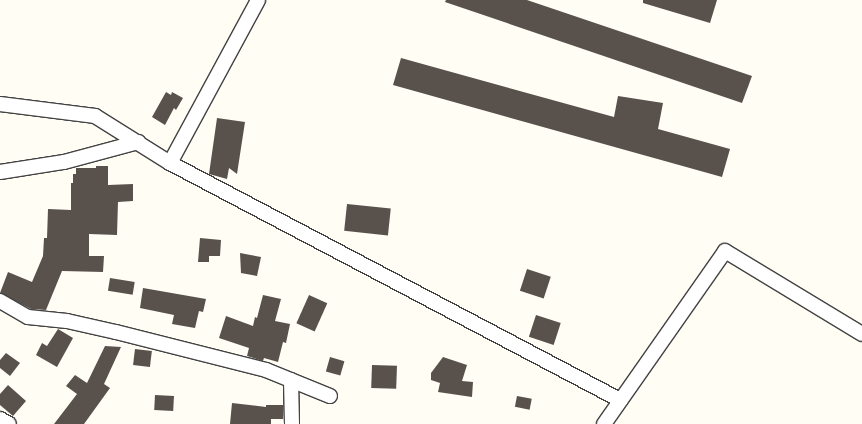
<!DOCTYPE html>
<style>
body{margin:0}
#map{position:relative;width:862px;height:424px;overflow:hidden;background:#fffdf4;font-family:"Crimson Pro",serif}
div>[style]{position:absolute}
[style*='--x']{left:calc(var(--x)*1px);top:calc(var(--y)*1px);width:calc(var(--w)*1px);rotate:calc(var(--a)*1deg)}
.building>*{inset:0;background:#59524c;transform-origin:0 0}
.roads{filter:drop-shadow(1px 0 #434343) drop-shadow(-1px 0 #434343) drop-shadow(0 1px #434343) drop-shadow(0 -1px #434343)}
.minor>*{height:14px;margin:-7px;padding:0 7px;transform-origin:7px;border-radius:7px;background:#fff}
span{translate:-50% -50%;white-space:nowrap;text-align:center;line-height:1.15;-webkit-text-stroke:4px #fff;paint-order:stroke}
</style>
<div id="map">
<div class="building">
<div style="clip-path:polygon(446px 0,527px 0,752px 76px,742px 103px,445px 2px)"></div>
<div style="clip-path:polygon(643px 0,717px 0,710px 23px,643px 3px)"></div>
<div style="clip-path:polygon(401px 58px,614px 117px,618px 96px,663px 103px,658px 129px,730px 149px,722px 177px,393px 85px)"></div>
<div style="clip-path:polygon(166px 92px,171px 95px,172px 92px,183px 98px,176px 110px,174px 108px,165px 125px,152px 117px)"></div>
<div style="clip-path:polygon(217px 118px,245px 122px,237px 174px,229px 168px,227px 179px,209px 174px)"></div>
<div style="clip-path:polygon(96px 166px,108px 166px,108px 185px,133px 184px,133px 201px,118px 202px,117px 235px,89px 234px,89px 256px,104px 256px,103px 272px,62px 271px,46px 310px,31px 309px,0 293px,8px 272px,32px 282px,43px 256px,44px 238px,47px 238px,48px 209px,71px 210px,71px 183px,73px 183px,73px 174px,76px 174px,76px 168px,96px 168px)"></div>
<div style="left:347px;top:204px;width:44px;height:27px;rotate:6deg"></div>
<div style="clip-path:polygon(200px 238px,221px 240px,220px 256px,209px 256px,209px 262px,198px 262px)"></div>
<div style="clip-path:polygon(240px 253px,261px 257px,257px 276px,241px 273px)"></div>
<div style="left:527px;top:269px;width:25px;height:23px;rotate:18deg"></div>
<div style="left:110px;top:278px;width:25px;height:13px;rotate:9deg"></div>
<div style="clip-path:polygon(143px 288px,206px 299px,203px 312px,199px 311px,195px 328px,172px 324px,174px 315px,140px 308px)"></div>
<div style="clip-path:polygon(263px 295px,281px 299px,275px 321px,290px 324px,286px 343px,283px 342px,278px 362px,264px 358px,263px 361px,247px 356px,249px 348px,219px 338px,226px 316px,253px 326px,255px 317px,257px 318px)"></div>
<div style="left:309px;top:295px;width:20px;height:31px;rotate:24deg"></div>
<div style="left:536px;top:315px;width:26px;height:23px;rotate:18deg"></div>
<div style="clip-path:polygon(58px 329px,73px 338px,57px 367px,36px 355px,42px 343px,47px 346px)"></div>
<div style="clip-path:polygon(105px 346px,121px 347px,104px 384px,110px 388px,84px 424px,54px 424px,77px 394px,66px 386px,75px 375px,87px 383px)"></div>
<div style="left:135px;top:349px;width:17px;height:16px;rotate:7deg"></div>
<div style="clip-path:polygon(6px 353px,20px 363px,10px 376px,0 368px,0 360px)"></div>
<div style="left:330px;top:357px;width:15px;height:15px;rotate:16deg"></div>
<div style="clip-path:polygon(443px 357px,467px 365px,462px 381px,473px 382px,472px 397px,438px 392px,440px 383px,431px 380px,431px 373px)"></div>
<div style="left:372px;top:365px;width:25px;height:23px;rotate:2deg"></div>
<div style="clip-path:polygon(8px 385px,26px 401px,13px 416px,0 405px,0 394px)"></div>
<div style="left:155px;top:395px;width:19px;height:15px;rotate:3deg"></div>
<div style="left:517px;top:396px;width:15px;height:11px;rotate:11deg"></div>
<div style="clip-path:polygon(232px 403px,266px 407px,266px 405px,283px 405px,283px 419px,271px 419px,271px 424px,230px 424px)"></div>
</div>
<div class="roads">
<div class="minor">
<div style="--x:0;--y:104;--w:96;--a:7.2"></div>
<div style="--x:95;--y:116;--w:89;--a:32.1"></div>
<div style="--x:170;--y:163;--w:509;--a:27.77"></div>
<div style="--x:170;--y:163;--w:185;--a:-61.6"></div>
<div style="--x:0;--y:172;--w:65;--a:-8.9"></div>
<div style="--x:64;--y:162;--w:77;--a:-15.1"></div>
<div style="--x:0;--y:301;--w:32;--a:30"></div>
<div style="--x:28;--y:317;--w:39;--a:6"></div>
<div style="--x:67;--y:321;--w:50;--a:12.7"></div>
<div style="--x:116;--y:332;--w:155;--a:14.2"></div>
<div style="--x:266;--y:370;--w:69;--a:22.1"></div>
<div style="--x:291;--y:380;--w:44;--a:88.7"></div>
<div style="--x:0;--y:419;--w:10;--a:29"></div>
<div style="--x:604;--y:424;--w:211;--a:-55"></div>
<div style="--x:725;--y:251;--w:160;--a:31.2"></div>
</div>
</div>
</div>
